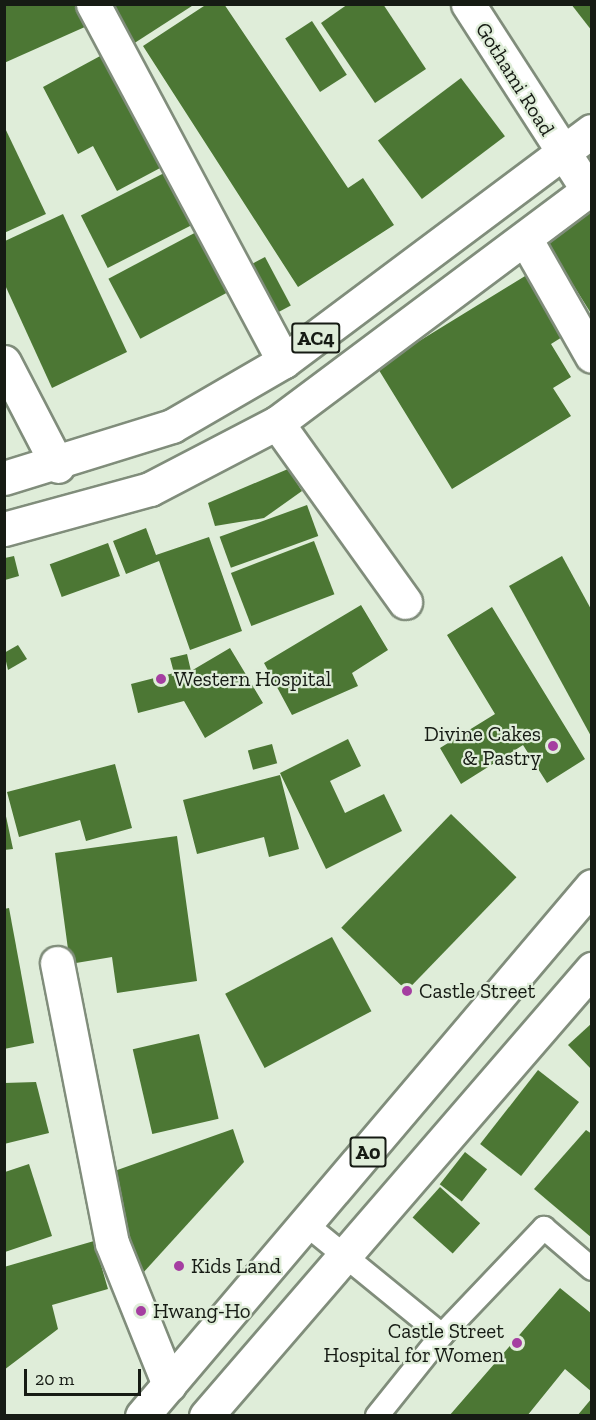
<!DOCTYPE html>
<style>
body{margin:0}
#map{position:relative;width:596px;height:1420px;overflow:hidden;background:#dfedd9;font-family:"Zilla Slab",serif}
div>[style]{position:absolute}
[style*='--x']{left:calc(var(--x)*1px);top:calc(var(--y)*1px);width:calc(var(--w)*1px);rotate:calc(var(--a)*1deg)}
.building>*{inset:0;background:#4c7734;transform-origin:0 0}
.roads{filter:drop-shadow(2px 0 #808d7b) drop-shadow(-2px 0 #808d7b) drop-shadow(0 2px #808d7b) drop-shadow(0 -2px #808d7b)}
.service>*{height:22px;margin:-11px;padding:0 11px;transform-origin:11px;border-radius:11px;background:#fff}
.minor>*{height:33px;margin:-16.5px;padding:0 16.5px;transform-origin:16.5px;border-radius:16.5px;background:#fff}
.tertiary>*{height:33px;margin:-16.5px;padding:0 16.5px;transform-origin:16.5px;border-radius:16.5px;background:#fff}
.primary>*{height:33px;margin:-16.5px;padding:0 16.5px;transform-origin:16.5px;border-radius:16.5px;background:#fff}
.trunk>*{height:33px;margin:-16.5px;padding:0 16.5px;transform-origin:16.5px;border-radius:16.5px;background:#fff}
.dots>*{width:16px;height:16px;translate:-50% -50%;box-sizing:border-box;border:3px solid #dfedd9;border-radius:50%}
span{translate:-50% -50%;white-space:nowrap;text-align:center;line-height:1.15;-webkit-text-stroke:4.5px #dfedd9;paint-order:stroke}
.shield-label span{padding:2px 4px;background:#dfedd9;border:2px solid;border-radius:4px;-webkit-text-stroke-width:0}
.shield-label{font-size:20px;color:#161b14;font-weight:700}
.street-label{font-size:21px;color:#161b14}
.poi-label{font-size:21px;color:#161b14}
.left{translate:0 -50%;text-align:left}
.right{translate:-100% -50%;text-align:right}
.frame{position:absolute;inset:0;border:6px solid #161b14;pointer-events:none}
.scale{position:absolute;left:24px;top:1369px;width:117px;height:27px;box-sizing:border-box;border:3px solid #161b14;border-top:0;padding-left:8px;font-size:18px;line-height:21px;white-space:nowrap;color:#161b14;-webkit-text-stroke:4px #dfedd9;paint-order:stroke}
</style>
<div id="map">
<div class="building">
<div style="clip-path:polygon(4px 4px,84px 4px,96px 22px,4px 63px)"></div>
<div style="clip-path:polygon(108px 4px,195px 4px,133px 44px)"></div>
<div style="clip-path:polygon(207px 4px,224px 4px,348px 188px,363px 178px,394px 225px,298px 287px,143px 46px)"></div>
<div style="clip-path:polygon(348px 4px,383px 4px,426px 69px,375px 103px,321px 23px)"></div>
<div style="clip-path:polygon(571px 4px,592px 4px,592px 31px)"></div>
<div style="left:312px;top:21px;width:64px;height:32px;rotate:57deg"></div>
<div style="clip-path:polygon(102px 55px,162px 167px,117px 191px,93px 146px,78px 154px,43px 87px)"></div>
<div style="left:461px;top:78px;width:73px;height:104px;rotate:53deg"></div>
<div style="clip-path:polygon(4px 126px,46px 214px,4px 233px)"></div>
<div style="left:170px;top:170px;width:59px;height:100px;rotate:63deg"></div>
<div style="clip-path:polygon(592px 204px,592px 315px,542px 235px)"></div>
<div style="clip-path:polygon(63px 214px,127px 352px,52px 388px,5px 285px,5px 241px)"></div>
<div style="left:202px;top:229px;width:68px;height:106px;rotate:62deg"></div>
<div style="left:265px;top:257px;width:55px;height:17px;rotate:62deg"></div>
<div style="clip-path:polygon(530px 273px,567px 334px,551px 344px,571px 377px,553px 388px,571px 416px,452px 489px,377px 367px)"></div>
<div style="clip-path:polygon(288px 469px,302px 491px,264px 518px,215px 526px,208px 503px)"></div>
<div style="left:307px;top:505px;width:33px;height:93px;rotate:70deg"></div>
<div style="clip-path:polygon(146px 528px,156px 555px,209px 537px,242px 631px,190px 650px,159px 561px,126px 574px,113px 541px)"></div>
<div style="left:314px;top:541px;width:57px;height:89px;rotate:69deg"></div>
<div style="left:108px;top:543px;width:35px;height:62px;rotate:70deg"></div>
<div style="clip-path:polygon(14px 556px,19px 576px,5px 580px,5px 558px)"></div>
<div style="clip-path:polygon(562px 556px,592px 611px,592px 738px,509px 586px)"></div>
<div style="clip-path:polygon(361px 605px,388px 650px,352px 673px,358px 686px,292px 715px,264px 663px)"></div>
<div style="clip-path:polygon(492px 607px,585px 759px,547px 783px,523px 745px,461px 784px,440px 748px,495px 714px,447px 635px)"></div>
<div style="clip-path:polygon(18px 645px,27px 659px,8px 670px,4px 653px)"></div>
<div style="clip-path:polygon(230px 648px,263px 703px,205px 738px,184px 701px,138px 713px,131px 684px,174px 673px,170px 658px,187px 654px,191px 671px)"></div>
<div style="clip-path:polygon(348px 739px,361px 766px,330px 781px,345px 813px,384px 794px,402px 831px,326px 869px,280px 773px)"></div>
<div style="left:272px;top:744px;width:20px;height:25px;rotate:75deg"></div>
<div style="clip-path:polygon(115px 764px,132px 828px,86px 841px,80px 820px,19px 837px,7px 792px)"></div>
<div style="clip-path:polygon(280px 775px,299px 849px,269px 857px,264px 837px,197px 854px,183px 800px)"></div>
<div style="clip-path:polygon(4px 807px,13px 849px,4px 850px)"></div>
<div style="left:451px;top:814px;width:91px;height:158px;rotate:44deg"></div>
<div style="clip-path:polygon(177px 836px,197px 981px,117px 993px,112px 957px,70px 964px,55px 853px)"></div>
<div style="clip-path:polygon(9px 908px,34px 1043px,4px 1049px,4px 909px)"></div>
<div style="left:332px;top:937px;width:84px;height:121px;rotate:62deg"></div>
<div style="clip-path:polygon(592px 1023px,592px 1070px,568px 1045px)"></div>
<div style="left:199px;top:1034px;width:87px;height:68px;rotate:77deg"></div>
<div style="left:538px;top:1070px;width:52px;height:94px;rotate:38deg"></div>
<div style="clip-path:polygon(36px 1082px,49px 1133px,4px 1144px,4px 1083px)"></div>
<div style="clip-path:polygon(233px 1129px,244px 1162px,142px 1274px,106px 1174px)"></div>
<div style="clip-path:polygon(586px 1130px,592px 1134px,592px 1238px,534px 1189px)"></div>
<div style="left:465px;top:1152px;width:28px;height:41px;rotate:38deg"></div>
<div style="clip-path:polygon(29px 1164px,52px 1236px,5px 1252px,5px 1172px)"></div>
<div style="left:440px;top:1187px;width:54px;height:41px;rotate:42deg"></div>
<div style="clip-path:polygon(94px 1241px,108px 1289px,52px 1305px,58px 1329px,4px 1370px,4px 1267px)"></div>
<div style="clip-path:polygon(560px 1288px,592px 1314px,592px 1392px,565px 1369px,527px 1416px,449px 1416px)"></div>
<div style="clip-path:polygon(592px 1398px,592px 1416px,577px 1416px)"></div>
</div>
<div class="roads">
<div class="service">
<div style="--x:307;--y:1225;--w:174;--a:39.2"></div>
<div style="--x:377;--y:1416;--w:104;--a:-51.3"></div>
<div style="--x:442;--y:1335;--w:148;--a:-46.4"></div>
<div style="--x:544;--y:1228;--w:63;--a:40.5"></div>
</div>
<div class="minor">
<div style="--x:93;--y:4;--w:405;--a:61.9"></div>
<div style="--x:526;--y:240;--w:133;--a:60.4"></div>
<div style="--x:4;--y:362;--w:117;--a:62.6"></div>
<div style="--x:277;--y:423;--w:220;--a:54.4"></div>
<div style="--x:57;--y:963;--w:285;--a:78.9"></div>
<div style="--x:112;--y:1243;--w:153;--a:68.1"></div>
</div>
<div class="tertiary">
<div style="--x:468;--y:4;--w:221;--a:57.2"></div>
</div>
<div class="primary">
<div style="--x:4;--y:478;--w:176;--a:-17.2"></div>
<div style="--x:172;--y:426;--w:129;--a:-30.1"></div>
<div style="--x:284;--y:361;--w:384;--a:-36.8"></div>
<div style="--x:4;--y:529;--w:151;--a:-15.3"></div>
<div style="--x:150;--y:489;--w:143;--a:-27.5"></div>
<div style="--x:277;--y:423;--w:394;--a:-36.8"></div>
</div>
<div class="trunk">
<div style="--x:142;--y:1416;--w:695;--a:-49.67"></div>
<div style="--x:206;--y:1416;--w:591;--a:-49.19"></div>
</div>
</div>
<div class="dots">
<div style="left:161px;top:679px;background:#a53ea1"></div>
<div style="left:553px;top:746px;background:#a53ea1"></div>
<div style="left:407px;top:991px;background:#a53ea1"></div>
<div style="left:179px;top:1266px;background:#a53ea1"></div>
<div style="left:141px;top:1311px;background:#a53ea1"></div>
<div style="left:517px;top:1343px;background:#a53ea1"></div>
</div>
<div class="shield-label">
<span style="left:316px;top:338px">AC4</span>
<span style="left:368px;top:1152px">A0</span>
</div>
<div class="street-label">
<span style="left:515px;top:79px;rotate:58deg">Gothami Road</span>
</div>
<div class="poi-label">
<span class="left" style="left:174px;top:679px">Western Hospital</span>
<span class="right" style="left:541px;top:746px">Divine Cakes<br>&amp; Pastry</span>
<span class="left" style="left:419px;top:991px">Castle Street</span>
<span class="left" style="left:191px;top:1266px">Kids Land</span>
<span class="left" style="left:153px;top:1311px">Hwang-Ho</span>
<span class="right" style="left:504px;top:1343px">Castle Street<br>Hospital for Women</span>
</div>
<div class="frame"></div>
<div class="scale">20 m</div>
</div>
